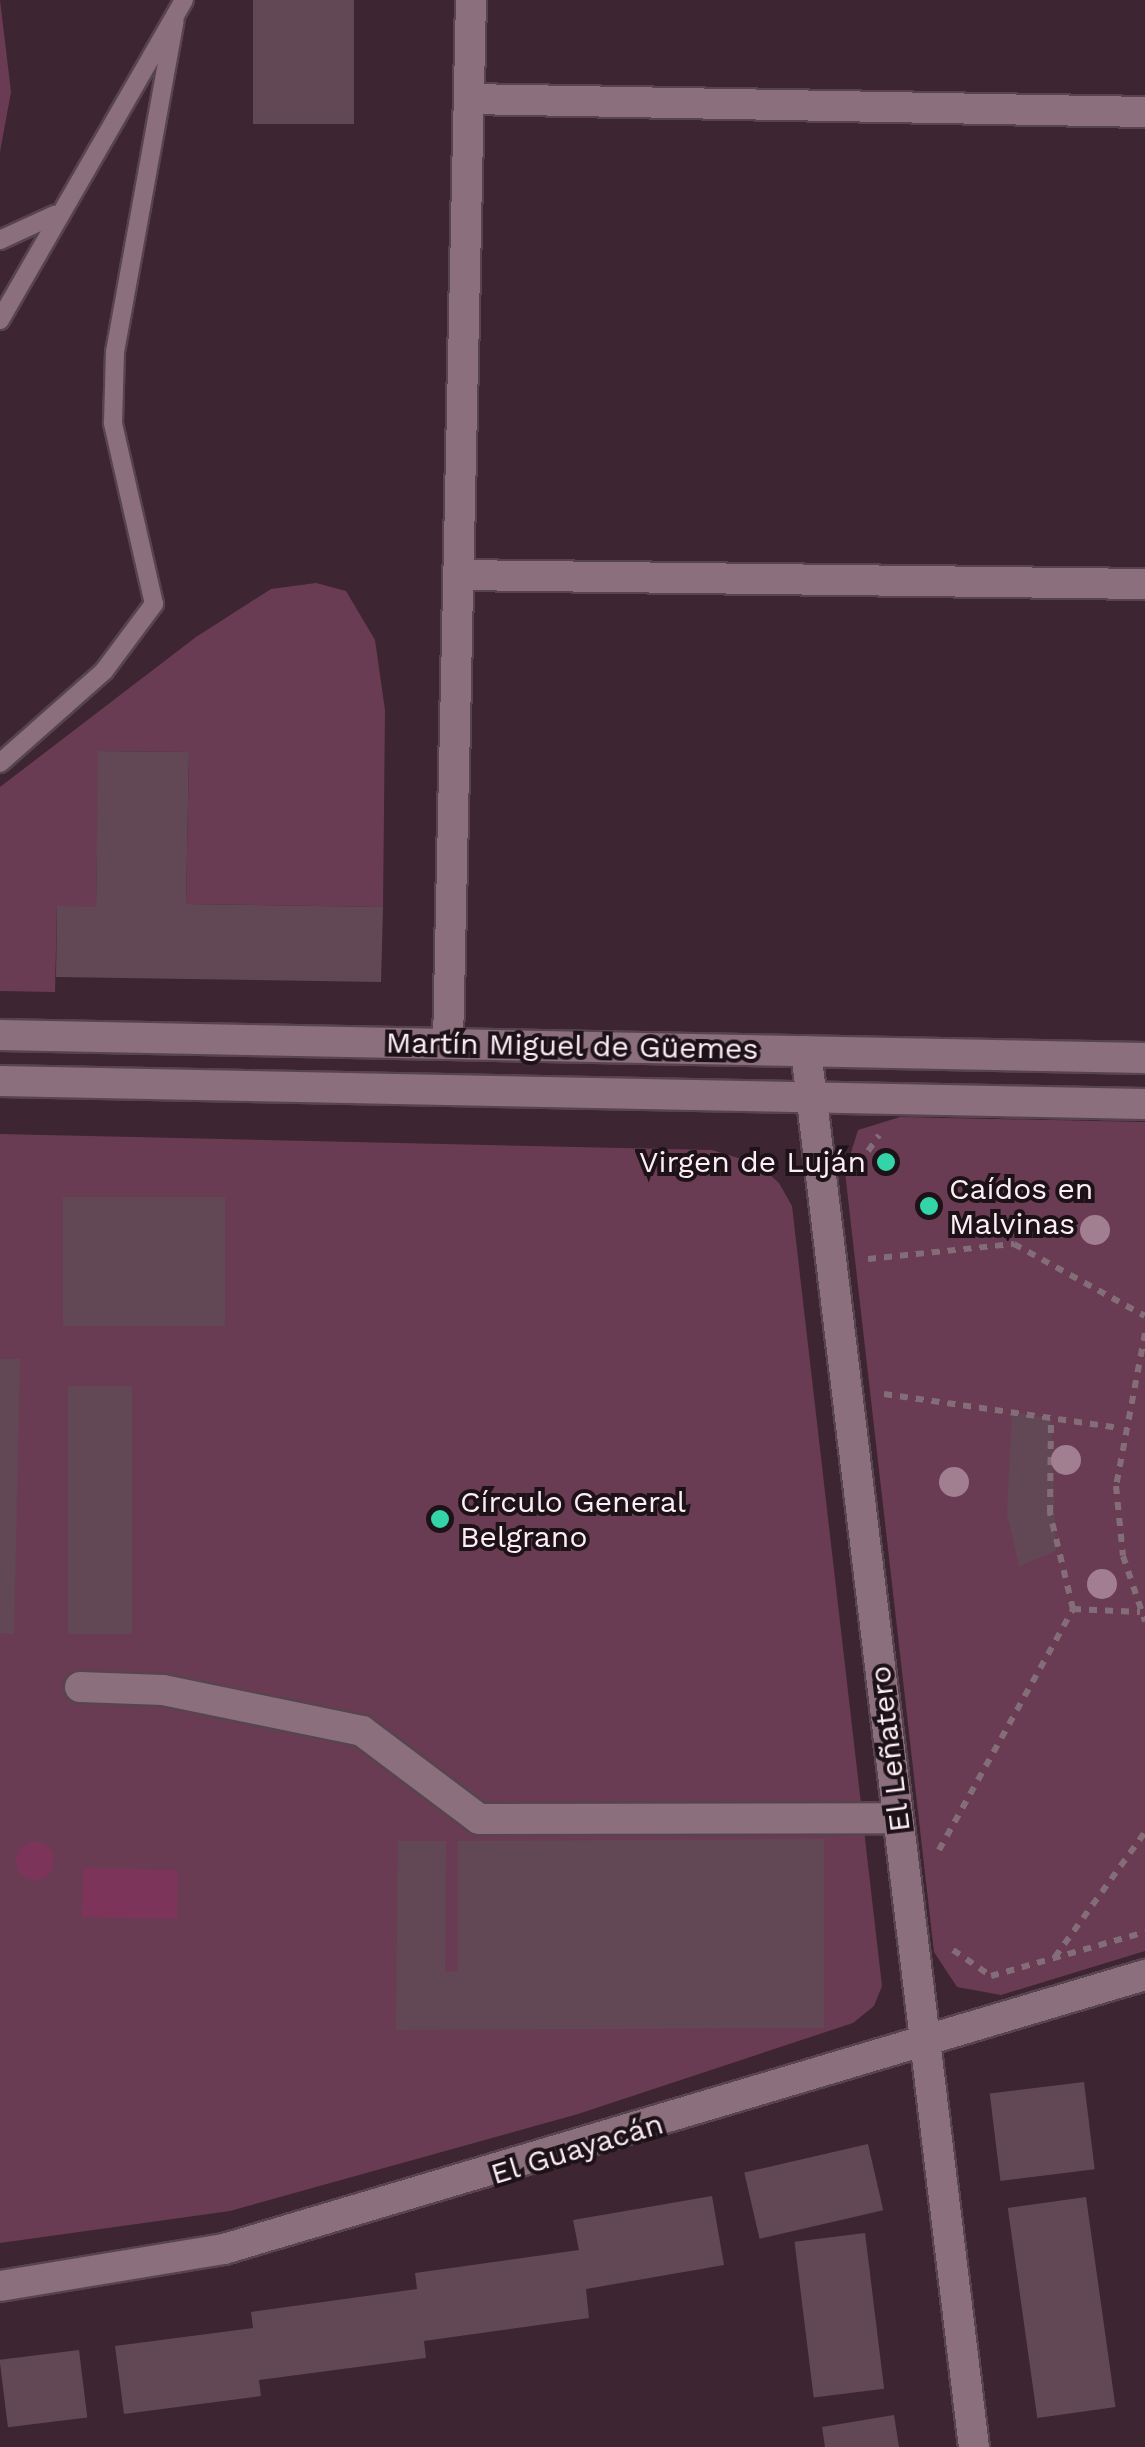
<!DOCTYPE html>
<meta charset="utf-8">
<style>
body{margin:0}
#map{position:relative;width:1145px;height:2447px;overflow:hidden;background:#3d2531;font-family:"Work Sans",sans-serif}
div>[style]{position:absolute}
[style*='--x']{left:calc(var(--x)*1px);top:calc(var(--y)*1px);width:calc(var(--w)*1px);rotate:calc(var(--a)*1deg)}
.green>*{inset:0;background:#6a3c53}
.water>*{inset:0;background:#7d345b;transform-origin:0 0}
.round{border-radius:50%}
.building>*{inset:0;background:#624854;transform-origin:0 0}
.path>*{height:6px;margin-top:-3px;transform-origin:0;background:repeating-linear-gradient(90deg,#836e78 0 8px,transparent 0 16px)}
.roads{filter:drop-shadow(2px 0 #57444e) drop-shadow(-2px 0 #57444e) drop-shadow(0 2px #57444e) drop-shadow(0 -2px #57444e)}
.lane>*{height:18px;margin:-9px;padding:0 9px;transform-origin:9px;border-radius:9px;background:#8c6f7c}
.street>*{height:30px;margin:-15px;padding:0 15px;transform-origin:15px;border-radius:15px;background:#8c6f7c}
.secondary>*{height:30px;margin:-15px;padding:0 15px;transform-origin:15px;border-radius:15px;background:#8c6f7c}
.trees>*{width:30px;height:30px;margin:-15px;border-radius:50%;background:#a27f90}
.dots>*{width:28px;height:28px;translate:-50% -50%;box-sizing:border-box;border:5px solid #1d1217;border-radius:50%}
span{translate:-50% -50%;white-space:nowrap;text-align:center;line-height:1.15;-webkit-text-stroke:8px #1d1217;paint-order:stroke}
.street-label{font-size:30px;color:#fdedf4}
.poi-label{font-size:30px;color:#fdedf4}
.right{translate:-100% -50%;text-align:right}
.left{translate:0 -50%;text-align:left}
</style>
<div id="map">
<div class="green">
<div style="clip-path:polygon(0 0,11px 92px,0 152px)"></div>
<div style="clip-path:polygon(316px 583px,346px 591px,375px 640px,385px 710px,383px 907px,186px 904px,189px 752px,99px 751px,96px 907px,57px 907px,55px 992px,0 991px,0 787px,196px 637px,271px 589px)"></div>
<div style="clip-path:polygon(900px 1117px,1145px 1122px,1145px 1951px,1001px 1995px,957px 1987px,934px 1952px,845px 1172px,858px 1130px)"></div>
<div style="clip-path:polygon(0 1134px,712px 1150px,758px 1164px,779px 1183px,792px 1206px,882px 1986px,874px 2006px,853px 2023px,578px 2114px,230px 2211px,0 2243px)"></div>
</div>
<div class="water">
<div class="round" style="left:16px;top:1842px;width:38px;height:38px"></div>
<div style="left:83px;top:1868px;width:95px;height:49px;rotate:1deg"></div>
</div>
<div class="building">
<div style="left:253px;top:0;width:101px;height:124px"></div>
<div style="clip-path:polygon(98px 751px,189px 752px,186px 904px,383px 907px,381px 982px,56px 977px,57px 906px,96px 907px)"></div>
<div style="left:63px;top:1197px;width:162px;height:129px"></div>
<div style="clip-path:polygon(0 1359px,20px 1359px,14px 1634px,0 1633px)"></div>
<div style="left:68px;top:1386px;width:64px;height:248px"></div>
<div style="clip-path:polygon(1012px 1412px,1051px 1418px,1056px 1551px,1019px 1566px,1007px 1513px)"></div>
<div style="clip-path:polygon(824px 1839px,824px 2028px,396px 2030px,398px 1841px,446px 1841px,445px 1972px,458px 1971px,458px 1841px)"></div>
<div style="left:1084px;top:2082px;width:88px;height:95px;rotate:83deg"></div>
<div style="left:868px;top:2144px;width:68px;height:127px;rotate:77deg"></div>
<div style="clip-path:polygon(712px 2196px,724px 2265px,586px 2289px,589px 2318px,424px 2341px,426px 2358px,259px 2380px,261px 2396px,124px 2414px,115px 2346px,253px 2328px,251px 2312px,417px 2289px,415px 2273px,579px 2250px,573px 2220px)"></div>
<div style="left:1086px;top:2197px;width:212px;height:79px;rotate:82deg"></div>
<div style="left:865px;top:2233px;width:157px;height:71px;rotate:83deg"></div>
<div style="left:79px;top:2350px;width:68px;height:80px;rotate:83deg"></div>
<div style="clip-path:polygon(894px 2415px,899px 2447px,825px 2447px,822px 2427px)"></div>
</div>
<div class="path">
<div style="--x:859;--y:1164;--w:35;--a:-55"></div>
<div style="--x:868;--y:1259;--w:147;--a:-5.9"></div>
<div style="--x:1014;--y:1244;--w:149;--a:28.8"></div>
<div style="--x:1145;--y:1333;--w:156;--a:100.7"></div>
<div style="--x:1116;--y:1486;--w:70;--a:84.3"></div>
<div style="--x:1123;--y:1556;--w:69;--a:71.3"></div>
<div style="--x:884;--y:1394;--w:238;--a:8.2"></div>
<div style="--x:1073;--y:1609;--w:67;--a:2.6"></div>
<div style="--x:939;--y:1850;--w:276;--a:-60.9"></div>
<div style="--x:1073;--y:1609;--w:99;--a:-103.5"></div>
<div style="--x:1050;--y:1513;--w:95;--a:-89.4"></div>
<div style="--x:953;--y:1950;--w:46;--a:34.4"></div>
<div style="--x:991;--y:1976;--w:160;--a:-15.9"></div>
<div style="--x:1055;--y:1957;--w:154;--a:-54.2"></div>
</div>
<div class="roads">
<div class="lane">
<div style="--x:0;--y:240;--w:60;--a:-24.8"></div>
<div style="--x:0;--y:320;--w:369;--a:-60.1"></div>
<div style="--x:0;--y:763;--w:139;--a:-41.5"></div>
<div style="--x:104;--y:671;--w:84;--a:-53.3"></div>
<div style="--x:154;--y:604;--w:186;--a:-102.8"></div>
<div style="--x:113;--y:423;--w:71;--a:-88.4"></div>
<div style="--x:115;--y:352;--w:337;--a:-79.8"></div>
</div>
<div class="street">
<div style="--x:469;--y:99;--w:676;--a:1.1"></div>
<div style="--x:458;--y:575;--w:687;--a:0.75"></div>
<div style="--x:448;--y:1044;--w:1044;--a:-88.74"></div>
<div style="--x:806;--y:1051;--w:1406;--a:83.14"></div>
<div style="--x:80;--y:1687;--w:83;--a:2.1"></div>
<div style="--x:163;--y:1690;--w:203;--a:11.6"></div>
<div style="--x:362;--y:1731;--w:146;--a:36.9"></div>
<div style="--x:479;--y:1819;--w:419;--a:-0.1"></div>
<div style="--x:0;--y:2286;--w:227;--a:-9.4"></div>
<div style="--x:224;--y:2249;--w:961;--a:-16.57"></div>
</div>
<div class="secondary">
<div style="--x:0;--y:1035;--w:1145;--a:1.15"></div>
<div style="--x:0;--y:1081;--w:1145;--a:1.15"></div>
</div>
</div>
<div class="trees">
<div style="left:1095px;top:1230px"></div>
<div style="left:1066px;top:1460px"></div>
<div style="left:954px;top:1482px"></div>
<div style="left:1102px;top:1584px"></div>
</div>
<div class="dots">
<div style="left:886px;top:1162px;background:#33d4a8"></div>
<div style="left:929px;top:1206px;background:#33d4a8"></div>
<div style="left:440px;top:1519px;background:#33d4a8"></div>
</div>
<div class="street-label">
<span style="left:572px;top:1046px;rotate:1deg">Martín Miguel de Güemes</span>
<span style="left:890px;top:1749px;rotate:-97deg">El Leñatero</span>
<span style="left:577px;top:2149px;rotate:-17deg">El Guayacán</span>
</div>
<div class="poi-label">
<span class="right" style="left:866px;top:1162px">Virgen de Luján</span>
<span class="left" style="left:949px;top:1206px">Caídos en<br>Malvinas</span>
<span class="left" style="left:460px;top:1519px">Círculo General<br>Belgrano</span>
</div>
</div>
